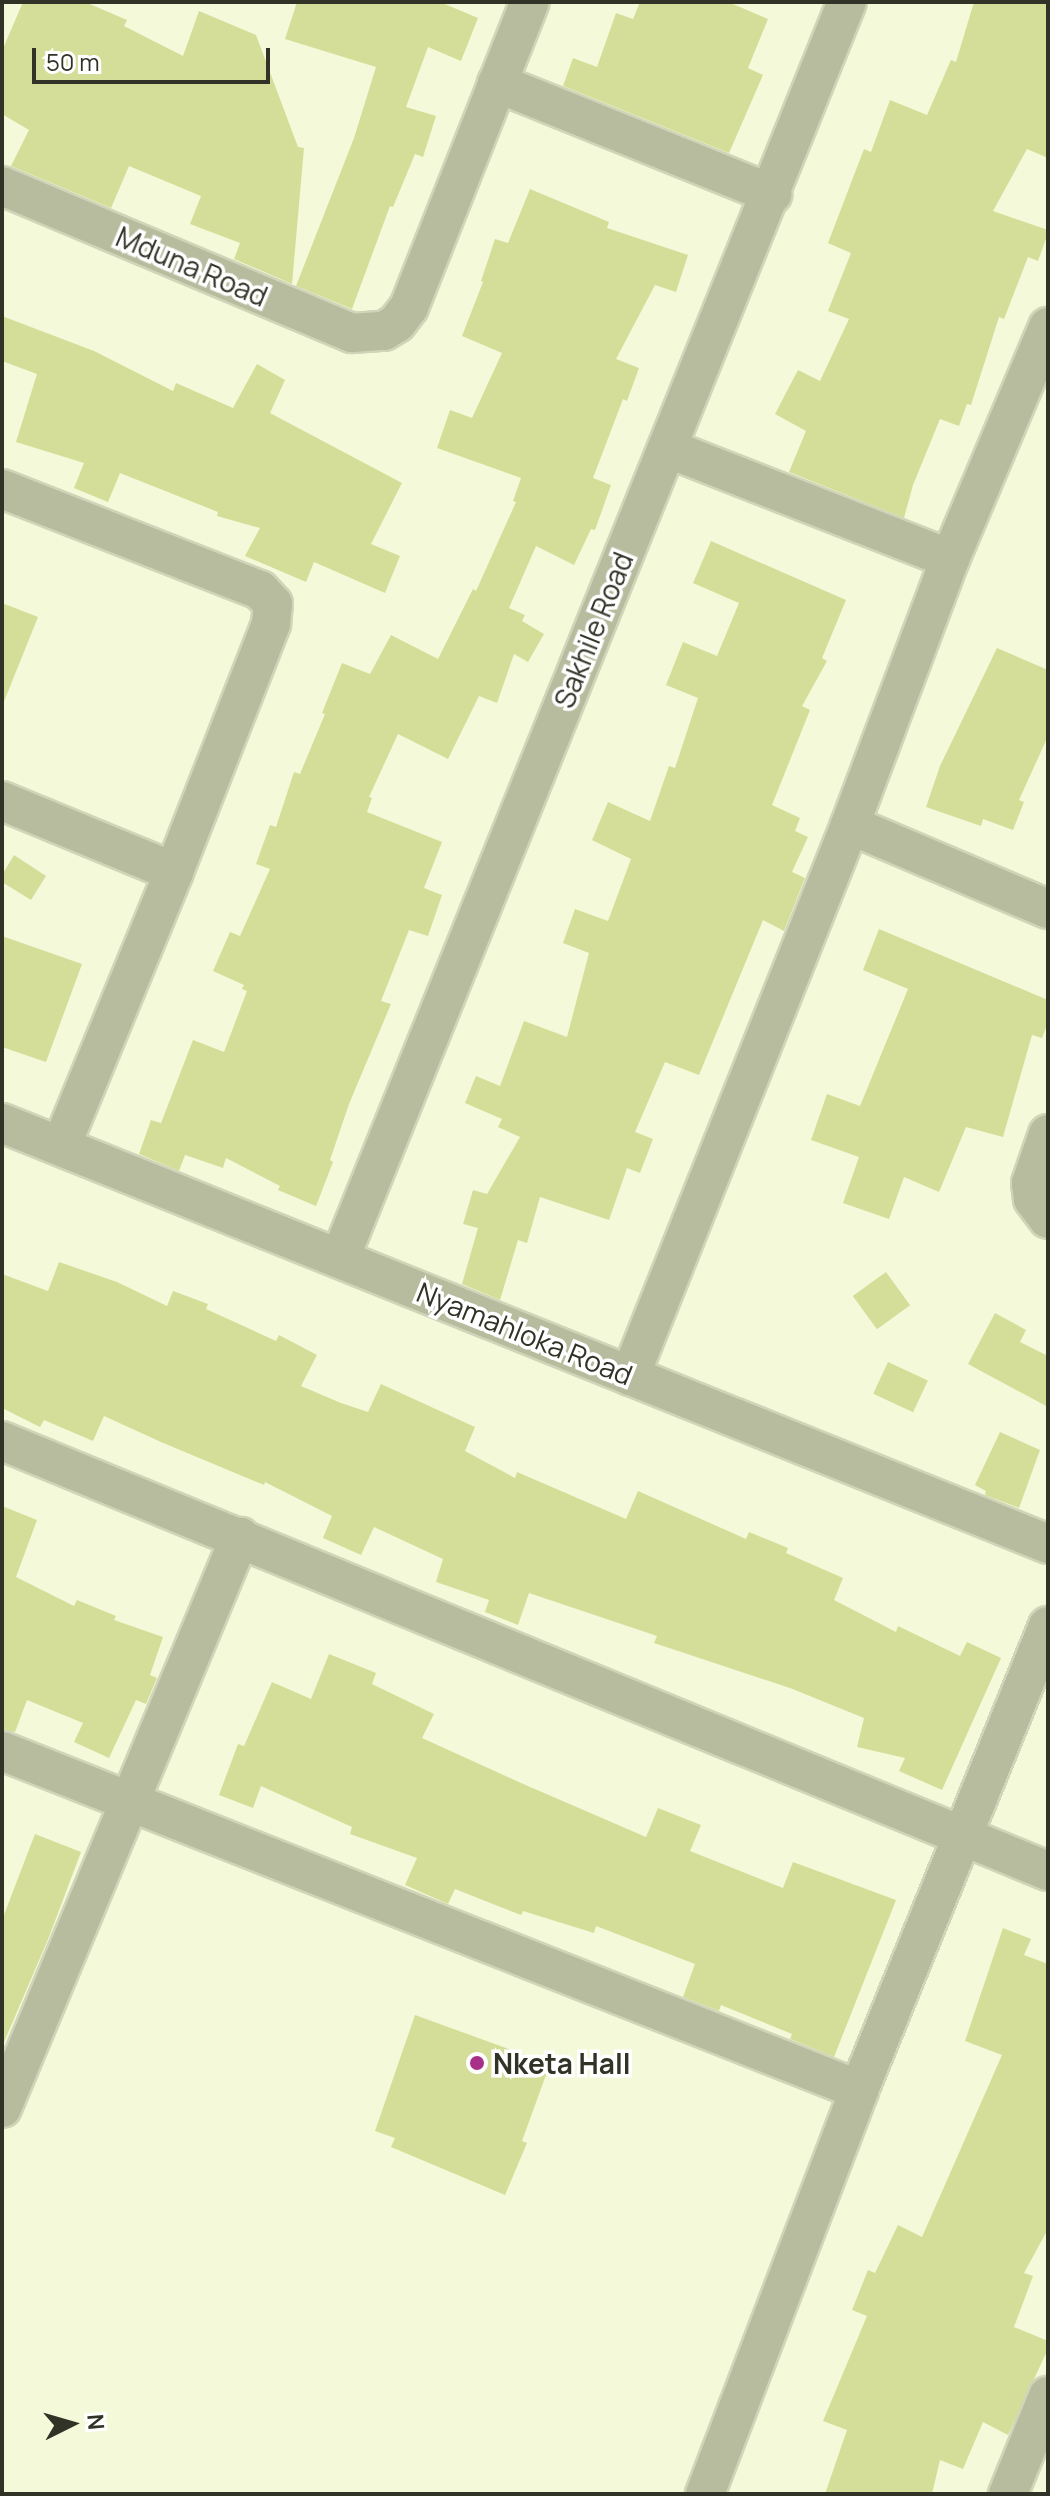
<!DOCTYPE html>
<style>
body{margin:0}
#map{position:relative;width:1050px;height:2496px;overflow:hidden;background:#f3f9d9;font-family:Manrope,sans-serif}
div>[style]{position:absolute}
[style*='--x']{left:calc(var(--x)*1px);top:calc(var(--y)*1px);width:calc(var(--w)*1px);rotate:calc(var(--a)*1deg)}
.building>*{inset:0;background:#d5de99;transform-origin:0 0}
.roads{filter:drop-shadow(2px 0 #d0d5b9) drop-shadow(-2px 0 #d0d5b9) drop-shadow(0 2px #d0d5b9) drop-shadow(0 -2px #d0d5b9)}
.minor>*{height:38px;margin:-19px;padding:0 19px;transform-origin:19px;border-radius:19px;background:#b7bc9e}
.dots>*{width:22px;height:22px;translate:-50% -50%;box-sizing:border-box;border:4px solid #fff;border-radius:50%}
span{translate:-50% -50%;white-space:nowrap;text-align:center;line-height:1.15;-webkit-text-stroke:7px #fff;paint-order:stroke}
.street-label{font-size:28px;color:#313327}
.poi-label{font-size:28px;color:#313327;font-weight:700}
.left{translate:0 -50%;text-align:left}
.frame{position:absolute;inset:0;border:4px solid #313327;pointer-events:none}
.north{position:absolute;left:32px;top:2384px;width:80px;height:80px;-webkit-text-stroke:6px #fff;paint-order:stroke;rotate:85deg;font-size:22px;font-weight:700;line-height:32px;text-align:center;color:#313327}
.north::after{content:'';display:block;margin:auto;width:28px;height:36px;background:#313327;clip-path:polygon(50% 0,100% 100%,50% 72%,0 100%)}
.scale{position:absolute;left:32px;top:48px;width:238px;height:36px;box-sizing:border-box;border:4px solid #313327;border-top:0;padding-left:10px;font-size:24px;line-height:28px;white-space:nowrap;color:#313327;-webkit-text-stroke:6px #fff;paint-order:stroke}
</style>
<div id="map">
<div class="building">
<div style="clip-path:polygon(23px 2px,85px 2px,127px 20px,124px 26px,183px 56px,199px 11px,256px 35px,298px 147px,304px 148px,292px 284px,234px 259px,240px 243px,190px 224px,201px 196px,129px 166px,111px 208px,11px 166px,29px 130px,2px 114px,2px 51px)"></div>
<div style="clip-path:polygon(297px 2px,440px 2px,478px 18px,461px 61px,428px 47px,406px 107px,436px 116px,423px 157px,415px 154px,393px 207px,390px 206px,352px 309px,296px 286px,354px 138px,376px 67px,285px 39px)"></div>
<div style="clip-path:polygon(640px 2px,728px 2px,768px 19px,748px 68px,763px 75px,729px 153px,563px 86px,573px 58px,597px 67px,616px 13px,633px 19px)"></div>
<div style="clip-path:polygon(974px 2px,1048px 2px,1048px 158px,1027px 149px,993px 211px,1048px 230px,1048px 233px,1038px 261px,1028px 257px,1004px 319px,999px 317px,971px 405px,967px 404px,959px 426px,940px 419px,913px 485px,904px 518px,789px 472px,806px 431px,775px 414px,798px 370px,820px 381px,849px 319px,828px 311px,851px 253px,828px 243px,864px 149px,871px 152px,890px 100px,927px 115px,951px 60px,956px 62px)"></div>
<div style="clip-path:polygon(530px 189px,609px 222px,607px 228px,688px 255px,676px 292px,655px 285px,616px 359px,639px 368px,627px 401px,623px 399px,593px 478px,611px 485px,595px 530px,591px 529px,574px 565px,536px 546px,509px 608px,525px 615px,522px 621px,544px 634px,528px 662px,514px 654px,497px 703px,479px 696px,448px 759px,398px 734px,369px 797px,372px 798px,367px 812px,442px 842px,424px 888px,442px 895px,428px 936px,409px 930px,381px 1001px,391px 1004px,349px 1104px,330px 1160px,333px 1162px,316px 1206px,278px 1190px,280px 1186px,226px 1158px,223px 1168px,185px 1155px,179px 1171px,139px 1154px,151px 1120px,161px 1123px,193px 1040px,224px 1052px,247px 991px,242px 989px,244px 985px,213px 971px,230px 932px,240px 936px,270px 869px,256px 864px,270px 825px,276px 827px,294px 772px,300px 774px,325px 714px,322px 713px,342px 663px,370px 674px,391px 635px,438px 659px,473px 589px,476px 591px,516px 502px,513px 501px,521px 478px,437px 448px,450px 410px,472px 418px,502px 353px,462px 336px,483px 282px,481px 281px,495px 239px,508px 243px)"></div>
<div style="clip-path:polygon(2px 316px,94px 351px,173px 391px,176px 383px,233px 408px,257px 364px,285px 380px,270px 413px,402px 483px,371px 544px,400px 556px,385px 593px,314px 562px,306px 582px,245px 556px,260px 528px,217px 516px,218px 512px,120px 473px,108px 502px,74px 488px,84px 463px,16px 442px,37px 374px,2px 361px)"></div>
<div style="clip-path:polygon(711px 541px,846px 600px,822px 658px,827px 661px,802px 706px,810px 710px,772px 805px,800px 818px,795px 831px,808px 837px,792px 872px,805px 878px,784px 931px,763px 920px,699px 1075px,665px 1062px,635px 1132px,653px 1139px,640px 1173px,627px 1168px,609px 1220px,540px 1197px,527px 1243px,518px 1240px,500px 1300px,462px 1284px,478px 1228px,463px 1224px,473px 1190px,487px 1194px,520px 1137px,498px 1127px,502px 1119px,465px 1103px,476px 1076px,500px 1086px,524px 1021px,567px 1037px,589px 953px,563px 943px,575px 909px,608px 921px,631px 859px,592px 840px,608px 802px,650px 821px,669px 766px,675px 768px,698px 698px,666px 685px,683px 642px,717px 656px,739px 603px,693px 583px)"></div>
<div style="clip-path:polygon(2px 603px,38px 617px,3px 704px,2px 704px)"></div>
<div style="clip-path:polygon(997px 648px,1048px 670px,1048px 736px,1019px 800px,1024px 802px,1013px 830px,983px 819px,981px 826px,926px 807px,940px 766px)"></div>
<div style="clip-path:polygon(14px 855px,46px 876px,31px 900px,2px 882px,2px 875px)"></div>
<div style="clip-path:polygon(879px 929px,1048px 1000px,1048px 1022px,1042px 1038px,1032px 1035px,1003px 1137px,966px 1127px,939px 1192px,904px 1177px,889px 1219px,843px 1203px,859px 1157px,811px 1140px,827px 1094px,860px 1106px,908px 989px,863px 970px)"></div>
<div style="clip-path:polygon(2px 936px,82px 964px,46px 1062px,2px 1047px)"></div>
<div style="clip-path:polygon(59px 1262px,117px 1282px,167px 1306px,173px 1291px,208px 1304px,206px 1309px,276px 1341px,279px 1335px,317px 1355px,301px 1386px,341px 1403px,368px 1412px,381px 1384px,475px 1427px,465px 1451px,515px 1478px,517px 1472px,626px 1519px,638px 1491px,746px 1539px,749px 1532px,788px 1548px,786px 1553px,843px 1578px,834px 1600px,896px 1632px,898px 1626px,960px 1656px,967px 1642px,1001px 1658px,942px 1790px,899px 1771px,905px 1758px,857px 1747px,864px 1718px,790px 1688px,654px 1643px,657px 1636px,529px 1593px,518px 1625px,485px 1612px,489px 1600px,436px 1582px,443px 1559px,374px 1527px,361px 1555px,323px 1538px,332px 1516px,265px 1482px,264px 1485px,161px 1442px,104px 1416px,93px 1441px,44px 1420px,40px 1427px,2px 1408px,2px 1274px,48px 1291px)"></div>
<div style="left:886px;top:1272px;width:41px;height:41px;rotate:54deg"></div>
<div style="clip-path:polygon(995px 1313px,1026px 1330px,1020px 1342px,1048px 1356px,1048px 1407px,968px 1364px)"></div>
<div style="left:888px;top:1362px;width:44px;height:35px;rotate:25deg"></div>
<div style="clip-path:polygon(1000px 1432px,1040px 1450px,1019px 1508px,985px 1495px,986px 1491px,975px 1485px)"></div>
<div style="clip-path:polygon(2px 1506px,37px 1520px,16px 1577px,74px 1606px,77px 1600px,116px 1616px,114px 1620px,163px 1637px,150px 1675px,157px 1678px,146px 1704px,136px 1700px,109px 1758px,74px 1742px,83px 1723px,27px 1700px,15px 1732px,2px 1730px)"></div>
<div style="clip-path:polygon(329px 1654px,376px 1673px,372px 1684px,434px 1714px,422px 1738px,521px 1783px,646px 1837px,658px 1808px,701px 1825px,690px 1851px,783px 1888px,793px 1862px,896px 1900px,834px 2057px,790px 2039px,792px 2034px,721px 2005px,719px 2011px,683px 1997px,695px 1964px,596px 1926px,594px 1933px,523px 1911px,521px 1915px,455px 1889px,448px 1904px,405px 1885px,417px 1858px,350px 1834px,352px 1827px,261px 1786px,253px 1808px,219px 1795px,238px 1744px,244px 1746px,272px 1682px,311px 1699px)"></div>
<div style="clip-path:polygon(35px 1834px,81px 1852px,49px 1937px,2px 2047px,2px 1920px)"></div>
<div style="clip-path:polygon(1003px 1928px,1031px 1939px,1024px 1955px,1048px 1964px,1048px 2229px,1024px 2273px,1033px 2276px,1014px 2327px,1048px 2341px,1048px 2349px,1008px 2435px,983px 2422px,963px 2469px,940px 2460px,932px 2494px,825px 2494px,847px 2430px,823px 2421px,867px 2316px,852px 2310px,868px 2270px,875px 2273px,898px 2225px,922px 2237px,1002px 2055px,965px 2041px)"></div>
<div style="clip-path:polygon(415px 2015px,550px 2064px,522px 2141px,527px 2143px,505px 2195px,391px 2147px,395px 2138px,375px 2131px)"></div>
</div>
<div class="roads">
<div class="minor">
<div style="--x:497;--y:83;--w:297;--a:22"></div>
<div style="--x:2;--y:186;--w:380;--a:22.8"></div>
<div style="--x:352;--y:333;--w:32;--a:-4"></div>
<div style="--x:384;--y:331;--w:15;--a:-32"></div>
<div style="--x:397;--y:323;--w:20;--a:-53"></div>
<div style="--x:409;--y:307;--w:328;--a:-68.4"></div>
<div style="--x:667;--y:448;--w:304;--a:21.4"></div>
<div style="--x:2;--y:489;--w:277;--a:21.4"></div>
<div style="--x:260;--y:590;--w:19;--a:47"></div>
<div style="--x:273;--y:604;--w:20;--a:96"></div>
<div style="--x:271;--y:624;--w:266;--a:111.4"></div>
<div style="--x:174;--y:872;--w:296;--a:112.4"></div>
<div style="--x:2;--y:801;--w:186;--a:22.4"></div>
<div style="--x:850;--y:825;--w:215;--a:23"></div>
<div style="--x:2;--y:1123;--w:1128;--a:21.92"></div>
<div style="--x:1048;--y:1134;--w:52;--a:109.1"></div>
<div style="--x:1031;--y:1183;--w:16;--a:83"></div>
<div style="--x:1033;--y:1199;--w:25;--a:53"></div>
<div style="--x:340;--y:1258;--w:1354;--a:-68.02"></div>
<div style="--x:630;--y:1376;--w:593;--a:-68.23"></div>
<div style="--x:850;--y:825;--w:284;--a:-69.4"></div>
<div style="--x:950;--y:559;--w:252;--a:-67.1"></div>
<div style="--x:2;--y:1441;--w:1131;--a:22.35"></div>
<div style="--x:2;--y:1751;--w:922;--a:21.58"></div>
<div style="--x:2;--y:2108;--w:619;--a:-67.37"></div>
<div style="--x:705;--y:2494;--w:432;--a:-69.1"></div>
<div style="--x:859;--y:2090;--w:501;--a:-67.84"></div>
<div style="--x:1008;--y:2494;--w:106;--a:-67.8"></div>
</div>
</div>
<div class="dots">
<div style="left:477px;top:2063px;background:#a83188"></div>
</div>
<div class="street-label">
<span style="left:192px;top:266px;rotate:23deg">Mduna Road</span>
<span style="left:593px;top:630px;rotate:-68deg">Sakhile Road</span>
<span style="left:525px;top:1333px;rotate:22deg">Nyamahloka Road</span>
</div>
<div class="poi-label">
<span class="left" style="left:493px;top:2063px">Nketa Hall</span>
</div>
<div class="frame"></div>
<div class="north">N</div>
<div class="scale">50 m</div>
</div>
